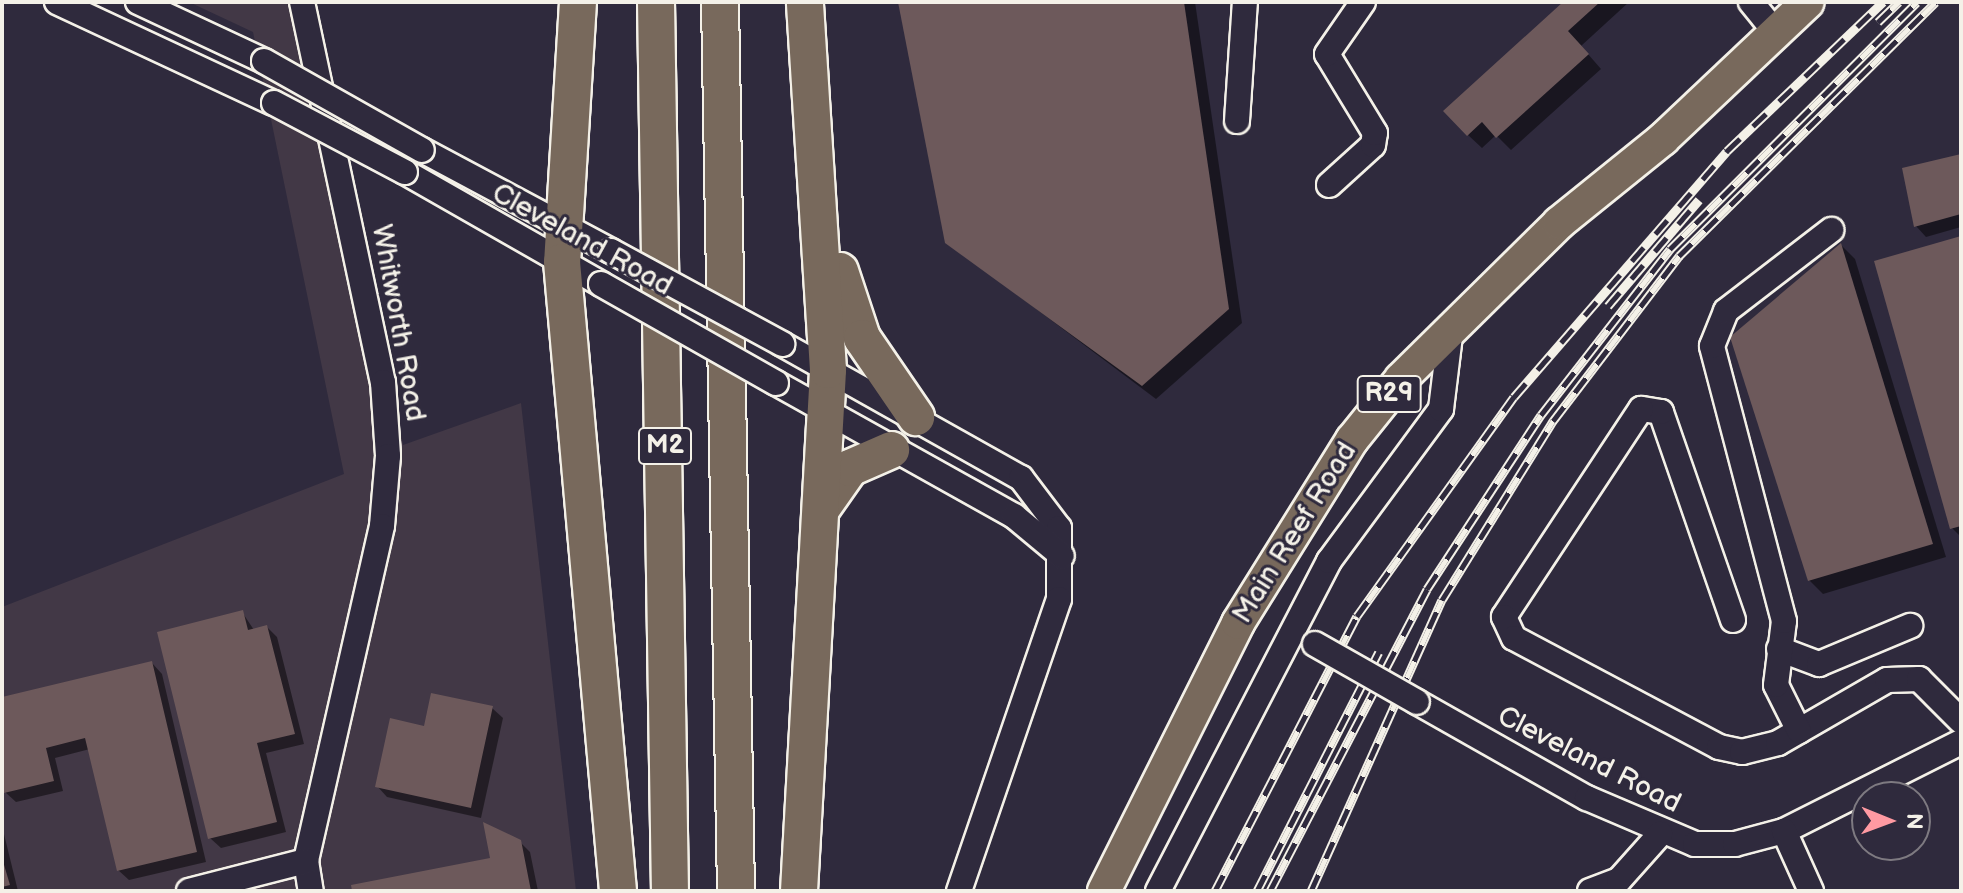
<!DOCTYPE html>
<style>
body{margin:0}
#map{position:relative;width:1963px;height:893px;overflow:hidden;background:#2f2a3d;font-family:"Balsamiq Sans",sans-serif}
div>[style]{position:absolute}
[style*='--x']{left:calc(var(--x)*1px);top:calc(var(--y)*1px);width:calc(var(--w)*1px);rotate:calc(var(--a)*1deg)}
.built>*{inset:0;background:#423846}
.shadow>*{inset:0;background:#0007}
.building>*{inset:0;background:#6d595b}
.roads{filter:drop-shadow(2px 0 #f4f1e8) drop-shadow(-2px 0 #f4f1e8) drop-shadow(0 2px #f4f1e8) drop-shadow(0 -2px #f4f1e8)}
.minor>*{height:24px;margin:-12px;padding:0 12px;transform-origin:12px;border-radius:12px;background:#2f2a3d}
.major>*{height:32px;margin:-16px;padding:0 16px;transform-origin:16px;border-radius:16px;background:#78695c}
.highway>*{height:36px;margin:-18px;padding:0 18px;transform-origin:18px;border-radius:18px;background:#78695c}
.rail>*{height:9px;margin-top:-4.5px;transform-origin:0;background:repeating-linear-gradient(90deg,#2f2a3d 0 18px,#f4f1e8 0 36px);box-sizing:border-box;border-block:2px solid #f4f1e8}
.bridges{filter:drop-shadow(2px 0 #f4f1e8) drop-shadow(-2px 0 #f4f1e8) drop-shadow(0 2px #f4f1e8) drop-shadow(0 -2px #f4f1e8)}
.minor-bridge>*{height:24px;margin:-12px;padding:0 12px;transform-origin:12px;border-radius:12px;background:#2f2a3d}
span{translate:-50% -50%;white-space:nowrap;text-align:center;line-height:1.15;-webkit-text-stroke:6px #2f2a3d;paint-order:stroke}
.shield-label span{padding:2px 6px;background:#2f2a3d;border:2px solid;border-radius:6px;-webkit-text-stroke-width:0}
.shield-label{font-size:26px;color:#f4f1e8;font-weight:700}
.street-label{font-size:28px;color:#f4f1e8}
.frame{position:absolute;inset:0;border:4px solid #f4f1e8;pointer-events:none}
.north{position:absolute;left:1851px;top:781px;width:80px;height:80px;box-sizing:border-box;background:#2f2a3d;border:2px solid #7e7a81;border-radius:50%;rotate:91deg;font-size:22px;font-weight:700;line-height:32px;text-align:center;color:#f4f1e8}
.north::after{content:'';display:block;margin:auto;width:28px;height:36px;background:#ff9aa2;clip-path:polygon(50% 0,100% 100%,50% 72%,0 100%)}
</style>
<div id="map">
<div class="built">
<div style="clip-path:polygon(189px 2px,312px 2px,403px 445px,521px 403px,576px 891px,2px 891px,2px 607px,344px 474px,253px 32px)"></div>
</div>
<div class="shadow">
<div style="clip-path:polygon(900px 2px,1195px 2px,1242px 323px,1156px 399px,947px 242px)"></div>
<div style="clip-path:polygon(1566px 2px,1629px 2px,1581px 46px,1601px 69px,1511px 150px,1496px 135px,1482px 148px,1468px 135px)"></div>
<div style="clip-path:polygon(1961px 156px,1961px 227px,1926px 237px,1916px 226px,1904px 169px)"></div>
<div style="clip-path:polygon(1961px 238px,1961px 537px,1952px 528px)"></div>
<div style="clip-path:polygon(1841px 245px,1855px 259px,1946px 557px,1823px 594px,1809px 580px)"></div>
<div style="clip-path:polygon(242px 612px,254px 630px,267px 627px,277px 637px,304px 744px,266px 753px,286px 832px,221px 848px,210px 838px)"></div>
<div style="clip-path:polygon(152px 663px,162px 674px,206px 862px,129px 880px,118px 870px,90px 749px,55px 758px,63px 791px,16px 802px,5px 792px,2px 699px)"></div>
<div style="clip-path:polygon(492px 708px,503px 718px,481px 818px,387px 797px,377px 786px,425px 729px)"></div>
<div style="clip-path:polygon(2px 826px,18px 891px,2px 891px)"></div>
<div style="clip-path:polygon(519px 841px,530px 852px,538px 891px,354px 891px,492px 859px)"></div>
</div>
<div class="building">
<div style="clip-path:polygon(898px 2px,1184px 2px,1229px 309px,1142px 386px,945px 243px)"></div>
<div style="clip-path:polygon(1563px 2px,1600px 2px,1568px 31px,1589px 54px,1496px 138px,1482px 122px,1467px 136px,1443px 111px)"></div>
<div style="clip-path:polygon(1961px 154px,1961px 214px,1914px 227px,1902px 168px)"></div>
<div style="clip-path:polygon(1961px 236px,1961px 526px,1950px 529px,1874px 261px)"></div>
<div style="clip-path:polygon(1841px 243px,1933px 544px,1808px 581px,1730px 337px)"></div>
<div style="clip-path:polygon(243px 610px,248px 630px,267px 625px,295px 734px,257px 743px,277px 822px,208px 839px,157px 632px)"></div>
<div style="clip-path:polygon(152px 661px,197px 852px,117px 871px,85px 738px,46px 748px,54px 781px,4px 793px,2px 697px)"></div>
<div style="clip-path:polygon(431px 693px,493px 706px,471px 808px,375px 787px,390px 718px,424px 726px)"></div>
<div style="clip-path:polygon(483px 822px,521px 840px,531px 891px,352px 891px,351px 885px,490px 858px)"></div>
<div style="clip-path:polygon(2px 858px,10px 885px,2px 887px)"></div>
</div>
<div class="roads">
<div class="minor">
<div style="--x:57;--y:2;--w:239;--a:25"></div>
<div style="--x:138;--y:2;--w:139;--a:25.1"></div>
<div style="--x:302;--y:2;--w:389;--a:78"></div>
<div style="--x:383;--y:382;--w:74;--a:86.1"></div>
<div style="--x:388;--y:456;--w:70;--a:94.9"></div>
<div style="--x:382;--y:526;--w:344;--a:102.8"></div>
<div style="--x:306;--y:861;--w:30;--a:81"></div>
<div style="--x:1751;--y:2;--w:40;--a:51"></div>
<div style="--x:1237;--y:121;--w:119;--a:-86.2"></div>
<div style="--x:422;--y:150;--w:214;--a:28.1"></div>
<div style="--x:405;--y:172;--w:226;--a:29.7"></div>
<div style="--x:1329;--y:185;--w:59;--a:-42.3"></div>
<div style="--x:1373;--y:145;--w:12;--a:-81"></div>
<div style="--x:1375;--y:133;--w:92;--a:-121.3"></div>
<div style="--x:1327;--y:54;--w:63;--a:-55.3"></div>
<div style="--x:782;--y:344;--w:274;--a:29.3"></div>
<div style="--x:1021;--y:478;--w:63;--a:52.8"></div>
<div style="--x:1059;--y:528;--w:71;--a:90"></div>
<div style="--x:1059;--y:599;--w:309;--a:108.9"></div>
<div style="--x:776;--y:383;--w:273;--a:29.2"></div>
<div style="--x:1014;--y:516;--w:62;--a:39.8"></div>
<div style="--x:1733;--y:620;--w:220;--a:-109.1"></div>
<div style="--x:1661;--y:412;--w:20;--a:-171"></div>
<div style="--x:1641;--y:409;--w:249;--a:123.4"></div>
<div style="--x:1504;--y:617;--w:23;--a:65"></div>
<div style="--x:1514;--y:638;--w:232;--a:28"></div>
<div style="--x:1719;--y:747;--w:24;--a:12"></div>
<div style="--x:1742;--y:752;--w:37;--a:-14"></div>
<div style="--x:1778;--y:743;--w:126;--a:-30"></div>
<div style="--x:1887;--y:680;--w:32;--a:-2"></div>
<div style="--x:1919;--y:679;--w:59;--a:45"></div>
<div style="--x:1779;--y:649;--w:43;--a:20.6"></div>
<div style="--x:1819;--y:664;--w:99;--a:-22.7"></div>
<div style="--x:1417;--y:702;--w:195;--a:29.5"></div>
<div style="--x:1587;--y:798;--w:117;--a:23.1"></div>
<div style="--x:1695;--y:844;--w:40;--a:0"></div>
<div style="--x:1735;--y:844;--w:51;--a:-14.9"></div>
<div style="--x:1784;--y:831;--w:198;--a:-26.7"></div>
<div style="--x:1799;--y:731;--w:51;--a:-116.6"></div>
<div style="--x:1776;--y:685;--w:64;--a:-82.9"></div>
<div style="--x:1784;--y:621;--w:284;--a:-104.7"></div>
<div style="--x:1712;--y:346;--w:38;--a:-68"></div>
<div style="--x:1726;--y:311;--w:133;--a:-37.6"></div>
<div style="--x:1784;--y:831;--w:66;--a:65.8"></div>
<div style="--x:189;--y:891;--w:121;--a:-14.4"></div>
<div style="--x:1158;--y:891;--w:372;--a:-62.6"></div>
<div style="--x:1329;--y:561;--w:189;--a:-53.6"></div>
<div style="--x:1441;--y:409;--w:83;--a:-83"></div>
<div style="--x:1590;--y:891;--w:31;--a:-21"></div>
<div style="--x:1619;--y:880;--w:62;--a:-48.3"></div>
</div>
<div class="major">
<div style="--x:1104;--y:891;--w:300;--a:-63.4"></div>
<div style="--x:1238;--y:623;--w:216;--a:-58.1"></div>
<div style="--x:1352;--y:440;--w:78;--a:-51.2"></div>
<div style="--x:1401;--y:379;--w:222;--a:-44.6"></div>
<div style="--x:1559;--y:223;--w:134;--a:-38.9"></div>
<div style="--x:1663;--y:139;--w:199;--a:-43.4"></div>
</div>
<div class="highway">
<div style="--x:578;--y:2;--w:260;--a:93.5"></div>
<div style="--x:562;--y:262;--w:631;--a:84.91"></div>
<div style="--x:656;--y:2;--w:889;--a:89.1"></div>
<div style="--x:720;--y:2;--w:889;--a:88.97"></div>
<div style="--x:840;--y:271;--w:71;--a:71.8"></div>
<div style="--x:862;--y:338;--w:96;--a:55.6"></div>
<div style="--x:822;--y:508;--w:49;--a:-55"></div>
<div style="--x:850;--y:468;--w:45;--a:-23.7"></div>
<div style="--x:799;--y:891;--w:522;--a:-86.81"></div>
<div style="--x:828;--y:370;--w:369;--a:-93.6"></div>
</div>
</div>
<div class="rail">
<div style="--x:1878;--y:22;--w:29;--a:-44"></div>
<div style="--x:1608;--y:306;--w:140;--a:-49.4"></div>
<div style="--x:1215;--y:891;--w:309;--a:-62.7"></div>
<div style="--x:1357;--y:616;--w:269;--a:-54.4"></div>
<div style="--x:1514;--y:397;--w:325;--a:-49.1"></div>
<div style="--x:1727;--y:151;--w:216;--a:-43.7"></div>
<div style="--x:1257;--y:891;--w:268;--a:-63"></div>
<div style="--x:1270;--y:891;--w:340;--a:-62.5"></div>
<div style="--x:1427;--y:589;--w:208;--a:-56.8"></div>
<div style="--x:1541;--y:415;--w:210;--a:-52.1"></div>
<div style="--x:1670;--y:249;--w:349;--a:-45"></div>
<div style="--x:1311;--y:891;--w:319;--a:-65.8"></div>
<div style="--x:1442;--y:600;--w:211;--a:-58.2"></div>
<div style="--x:1553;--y:421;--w:208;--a:-52.6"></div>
<div style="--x:1679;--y:256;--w:361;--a:-44.7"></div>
</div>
<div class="bridges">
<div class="minor-bridge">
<div style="--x:264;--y:61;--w:181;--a:29.4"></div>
<div style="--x:274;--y:103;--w:148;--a:27.8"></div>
<div style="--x:611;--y:251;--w:195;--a:28.5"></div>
<div style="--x:601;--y:284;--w:201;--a:29.5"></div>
<div style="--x:1315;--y:644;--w:117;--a:29.6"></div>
</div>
</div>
<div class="shield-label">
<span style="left:1389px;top:394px">R29</span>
<span style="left:665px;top:446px">M2</span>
</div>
<div class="street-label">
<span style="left:582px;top:240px;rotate:29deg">Cleveland Road</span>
<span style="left:398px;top:323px;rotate:80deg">Whitworth Road</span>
<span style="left:1295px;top:533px;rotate:-58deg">Main Reef Road</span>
<span style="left:1589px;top:760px;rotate:27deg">Cleveland Road</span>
</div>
<div class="frame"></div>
<div class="north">N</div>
</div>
